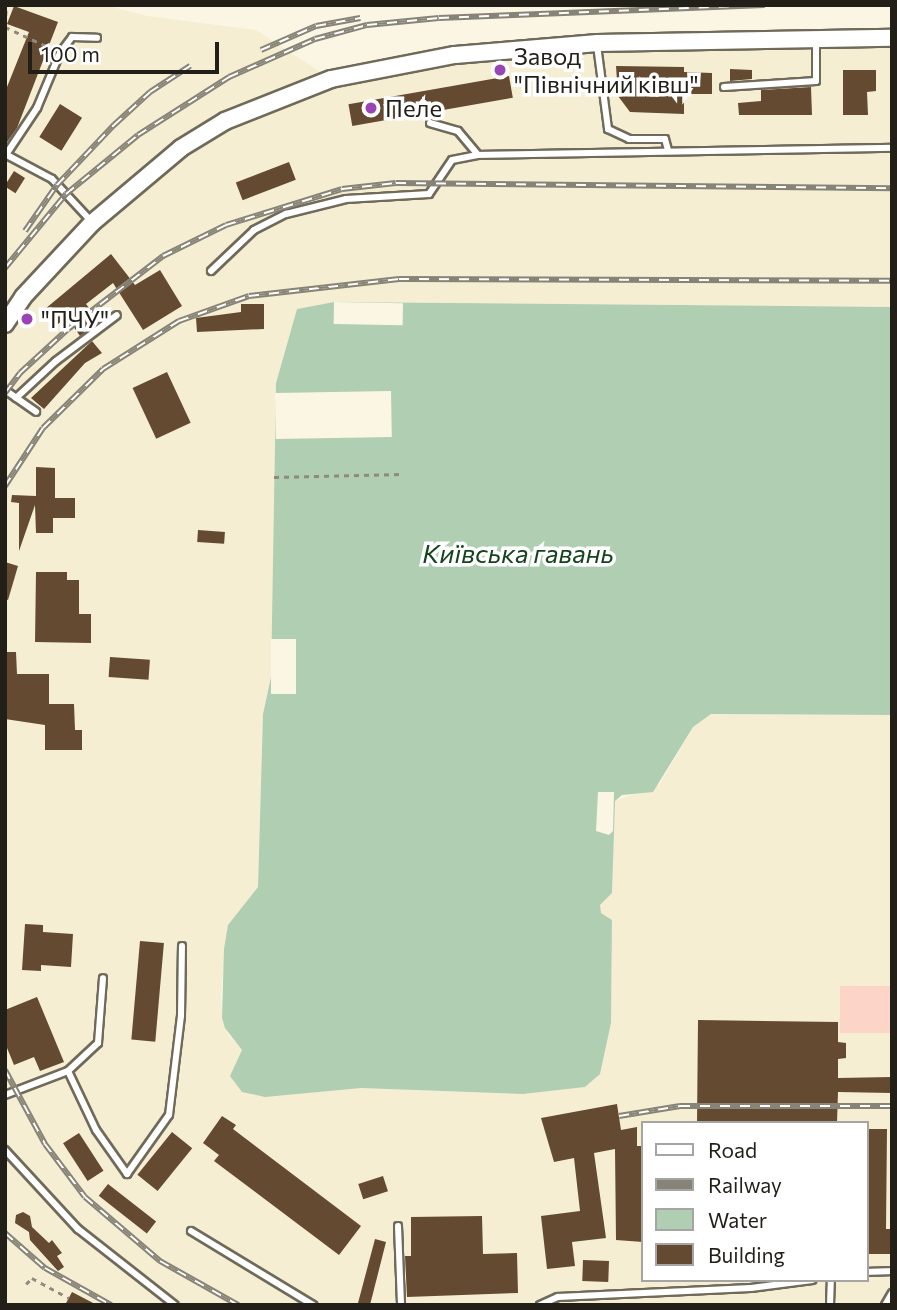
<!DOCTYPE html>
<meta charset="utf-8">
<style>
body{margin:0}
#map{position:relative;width:897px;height:1310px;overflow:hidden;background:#fbf6e3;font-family:Commissioner,sans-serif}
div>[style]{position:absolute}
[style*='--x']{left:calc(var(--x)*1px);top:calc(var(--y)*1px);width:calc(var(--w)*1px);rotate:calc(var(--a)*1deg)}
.built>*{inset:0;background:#f5eed3}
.green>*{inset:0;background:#fcd5c8;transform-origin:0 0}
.water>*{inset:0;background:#b0ceb2}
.pier>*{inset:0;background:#fbf6e3;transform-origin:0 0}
.building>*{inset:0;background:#634a31;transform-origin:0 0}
.path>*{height:2.5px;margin-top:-1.25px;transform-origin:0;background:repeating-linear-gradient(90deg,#8e8a7d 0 5px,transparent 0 10px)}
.roads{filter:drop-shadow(2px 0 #6f6a5a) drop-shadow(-2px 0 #6f6a5a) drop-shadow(0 2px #6f6a5a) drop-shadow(0 -2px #6f6a5a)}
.service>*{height:6px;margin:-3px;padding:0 3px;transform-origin:3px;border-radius:3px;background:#fff}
.tertiary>*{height:16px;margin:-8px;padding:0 8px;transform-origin:8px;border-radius:8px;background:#fff}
.rail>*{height:6px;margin-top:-3px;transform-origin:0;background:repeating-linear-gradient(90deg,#fff 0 10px,#878377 0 20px);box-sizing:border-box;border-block:2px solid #878377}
.dots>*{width:19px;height:19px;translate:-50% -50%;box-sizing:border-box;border:4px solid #fff;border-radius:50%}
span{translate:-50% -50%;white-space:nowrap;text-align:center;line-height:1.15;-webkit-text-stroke:7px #fff;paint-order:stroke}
.poi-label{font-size:24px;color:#221f19}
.left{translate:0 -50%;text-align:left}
.water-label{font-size:26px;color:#16441f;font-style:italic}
.frame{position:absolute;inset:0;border:7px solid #221f19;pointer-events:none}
.legend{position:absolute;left:641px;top:1121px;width:228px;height:161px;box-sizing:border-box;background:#fff;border:2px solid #a7a5a3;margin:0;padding:9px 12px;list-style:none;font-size:21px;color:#221f19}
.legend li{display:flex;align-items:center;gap:14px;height:35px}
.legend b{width:35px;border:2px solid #a7a5a3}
.scale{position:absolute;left:28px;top:42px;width:191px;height:32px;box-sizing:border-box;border:4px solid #221f19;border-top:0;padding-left:9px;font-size:21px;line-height:24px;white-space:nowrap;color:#221f19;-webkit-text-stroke:5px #fff;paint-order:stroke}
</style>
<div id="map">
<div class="built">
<div style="clip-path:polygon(evenodd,5px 5px,105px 5px,147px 16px,256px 30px,331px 79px,455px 55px,892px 38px,892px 307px,334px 302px,297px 309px,276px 383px,271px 677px,263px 714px,258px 887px,228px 925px,221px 993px,222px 1018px,229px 1036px,242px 1048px,252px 1095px,361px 1088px,523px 1094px,585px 1087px,600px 1074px,611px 1023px,612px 920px,601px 913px,600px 905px,612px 893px,614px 801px,659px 785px,693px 727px,711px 714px,892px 715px,892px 1305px,5px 1305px,5px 5px,643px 1123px,867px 1123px,867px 1280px,643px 1280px,643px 1123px)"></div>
</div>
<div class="green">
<div style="left:892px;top:986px;width:47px;height:52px;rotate:90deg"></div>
</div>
<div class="water">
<div style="clip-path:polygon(334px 302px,892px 307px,892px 715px,711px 714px,693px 727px,653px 792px,622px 795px,615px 801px,612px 893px,600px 905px,601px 913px,612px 920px,611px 1023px,600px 1074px,585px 1087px,523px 1094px,361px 1088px,265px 1097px,242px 1092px,230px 1076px,242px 1050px,225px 1028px,222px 1018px,224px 949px,228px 925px,258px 887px,263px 714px,271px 677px,276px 383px,297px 309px)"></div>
</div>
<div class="pier">
<div style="left:334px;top:302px;width:69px;height:22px;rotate:1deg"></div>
<div style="left:391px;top:391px;width:46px;height:116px;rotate:89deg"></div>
<div style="left:271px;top:639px;width:25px;height:55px"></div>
<div style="clip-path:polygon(598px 792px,614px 792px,613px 831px,609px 835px,596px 831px)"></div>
</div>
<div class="building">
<div style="clip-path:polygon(14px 6px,58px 22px,17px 128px,5px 145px,5px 92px,29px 32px,7px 24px)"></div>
<div style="clip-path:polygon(616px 66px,684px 67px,684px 72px,712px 73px,712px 94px,684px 94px,684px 114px,630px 112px,618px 96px)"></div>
<div style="clip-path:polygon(730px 69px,752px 70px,752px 79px,730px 81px)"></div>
<div style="clip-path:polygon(843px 70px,876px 70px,876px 91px,867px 92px,868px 115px,843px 115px)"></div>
<div style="left:509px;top:76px;width:22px;height:163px;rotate:80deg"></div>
<div style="clip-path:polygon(811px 87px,812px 115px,739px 115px,738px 103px,761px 101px,761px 90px)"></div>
<div style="left:60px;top:104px;width:26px;height:39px;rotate:32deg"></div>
<div style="left:289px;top:162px;width:19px;height:57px;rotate:69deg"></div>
<div style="left:14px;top:171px;width:13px;height:18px;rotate:32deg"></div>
<div style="clip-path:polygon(111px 254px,135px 285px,160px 270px,182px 306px,143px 330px,113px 283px,86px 304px,99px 321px,80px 336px,67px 317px,58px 324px,45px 309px)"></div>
<div style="clip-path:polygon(241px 304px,264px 304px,264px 329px,197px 332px,196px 318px,241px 312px)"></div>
<div style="clip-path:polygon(92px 341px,102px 353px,85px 363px,44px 409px,31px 398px)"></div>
<div style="left:167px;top:372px;width:56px;height:38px;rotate:65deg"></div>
<div style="clip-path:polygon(36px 467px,55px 468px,55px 498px,75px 498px,75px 518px,53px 518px,53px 533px,36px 533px,35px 505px,19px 551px,19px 503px,11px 502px,12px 495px,36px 496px)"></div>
<div style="left:198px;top:530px;width:27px;height:12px;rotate:4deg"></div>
<div style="clip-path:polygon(5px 562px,18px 566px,8px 600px,5px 599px)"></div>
<div style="clip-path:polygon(36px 572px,67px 572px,67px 580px,79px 580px,79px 614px,91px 614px,91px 643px,35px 642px)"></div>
<div style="clip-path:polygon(5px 652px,16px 652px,17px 674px,49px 674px,49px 704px,74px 704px,75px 730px,82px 730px,82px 750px,45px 750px,45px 725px,5px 719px)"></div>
<div style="left:110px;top:657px;width:40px;height:20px;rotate:4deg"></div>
<div style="clip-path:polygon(25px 924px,43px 925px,43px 932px,73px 934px,71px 967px,41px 965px,41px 971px,22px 970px)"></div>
<div style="left:140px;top:941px;width:24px;height:99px;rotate:5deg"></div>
<div style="clip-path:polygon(37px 997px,64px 1062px,40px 1071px,34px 1057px,14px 1065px,5px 1043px,5px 1010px)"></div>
<div style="clip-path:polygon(698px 1020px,838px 1022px,838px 1042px,846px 1043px,846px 1058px,838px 1059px,838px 1078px,892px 1077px,892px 1093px,838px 1092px,837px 1123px,697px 1123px)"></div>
<div style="clip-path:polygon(617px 1104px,621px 1130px,637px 1127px,637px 1146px,643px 1146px,643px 1242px,616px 1240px,615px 1149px,594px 1153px,606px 1238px,572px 1242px,575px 1266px,547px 1269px,541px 1216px,580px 1211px,574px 1158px,554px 1162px,541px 1118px)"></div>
<div style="clip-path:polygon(222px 1116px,236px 1125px,233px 1129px,361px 1226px,339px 1255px,214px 1161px,219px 1155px,203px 1143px)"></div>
<div style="clip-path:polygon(867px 1129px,887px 1129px,886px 1229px,892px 1229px,892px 1254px,867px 1254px)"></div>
<div style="left:172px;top:1132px;width:26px;height:55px;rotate:39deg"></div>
<div style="left:79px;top:1133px;width:45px;height:19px;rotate:57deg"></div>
<div style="left:383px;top:1176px;width:16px;height:26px;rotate:72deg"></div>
<div style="left:108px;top:1184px;width:61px;height:15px;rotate:38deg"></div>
<div style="clip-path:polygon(23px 1212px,30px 1216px,32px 1227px,49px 1243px,52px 1240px,62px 1253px,57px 1256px,64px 1267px,58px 1271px,30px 1240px,29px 1232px,15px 1223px,16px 1215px)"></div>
<div style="clip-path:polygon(482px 1216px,483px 1254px,517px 1253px,518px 1293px,407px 1297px,405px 1256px,411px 1256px,411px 1217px)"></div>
<div style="clip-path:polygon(375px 1239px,386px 1242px,370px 1305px,365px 1305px,358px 1303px)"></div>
<div style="left:583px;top:1260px;width:26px;height:21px;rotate:2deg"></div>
<div style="clip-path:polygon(72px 1292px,97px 1305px,65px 1305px)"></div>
</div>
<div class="path">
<div style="--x:5;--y:26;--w:21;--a:-87"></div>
<div style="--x:5;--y:27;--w:53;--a:24.6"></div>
<div style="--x:274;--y:477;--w:129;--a:-1.3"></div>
<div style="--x:26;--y:1284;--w:8;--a:-45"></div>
<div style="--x:32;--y:1278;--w:42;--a:28.4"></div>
</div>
<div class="roads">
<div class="service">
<div style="--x:597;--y:45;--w:85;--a:82.5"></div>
<div style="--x:608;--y:129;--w:23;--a:25"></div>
<div style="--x:629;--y:139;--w:36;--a:0"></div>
<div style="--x:665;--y:139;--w:11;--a:75"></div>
<div style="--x:724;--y:87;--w:92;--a:-3.7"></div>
<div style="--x:816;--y:81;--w:41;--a:-90"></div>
<div style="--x:430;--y:123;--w:29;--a:16"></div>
<div style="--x:458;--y:131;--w:31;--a:50"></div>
<div style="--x:478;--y:155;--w:414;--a:-1"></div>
<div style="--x:5;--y:154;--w:53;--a:28"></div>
<div style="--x:52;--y:179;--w:57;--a:47.1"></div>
<div style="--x:5;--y:156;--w:58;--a:-56.3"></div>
<div style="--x:37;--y:108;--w:60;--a:-67.3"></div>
<div style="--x:60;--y:53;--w:20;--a:-53"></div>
<div style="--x:72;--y:37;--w:25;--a:2"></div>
<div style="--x:211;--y:271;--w:59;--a:-43.6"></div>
<div style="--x:254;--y:230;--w:36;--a:-27"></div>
<div style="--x:286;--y:214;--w:62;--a:-14"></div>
<div style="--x:346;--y:199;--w:83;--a:-3.4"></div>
<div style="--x:429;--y:194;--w:41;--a:-55.9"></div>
<div style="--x:452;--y:160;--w:26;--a:-11"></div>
<div style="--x:5;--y:390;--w:38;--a:35"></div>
<div style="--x:16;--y:398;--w:54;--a:-42.8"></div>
<div style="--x:56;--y:361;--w:76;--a:-37"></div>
<div style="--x:68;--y:1071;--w:65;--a:64.6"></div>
<div style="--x:96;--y:1130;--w:54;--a:54.8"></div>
<div style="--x:127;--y:1174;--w:72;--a:-54.6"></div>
<div style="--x:169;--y:1115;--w:100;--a:-83.1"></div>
<div style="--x:181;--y:1016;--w:70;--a:-89.2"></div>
<div style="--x:5;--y:1095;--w:67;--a:-20.9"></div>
<div style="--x:68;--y:1071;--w:41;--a:-43"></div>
<div style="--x:98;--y:1043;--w:65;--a:-85.6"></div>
<div style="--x:5;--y:1150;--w:108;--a:47.3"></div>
<div style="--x:78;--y:1229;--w:123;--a:38.1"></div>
<div style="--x:398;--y:1226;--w:79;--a:87.8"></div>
<div style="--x:191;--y:1231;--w:143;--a:31.2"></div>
<div style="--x:867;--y:1272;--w:25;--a:-2"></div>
<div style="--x:540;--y:1305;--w:20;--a:-24"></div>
<div style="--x:558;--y:1297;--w:193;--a:-2.7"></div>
<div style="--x:751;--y:1288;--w:62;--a:-7.5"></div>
<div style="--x:830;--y:1305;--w:25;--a:-88"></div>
<div style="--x:885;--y:1305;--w:14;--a:-60"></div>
</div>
<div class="tertiary">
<div style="--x:5;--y:324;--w:32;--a:-56"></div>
<div style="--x:23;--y:297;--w:101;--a:-47"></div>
<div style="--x:92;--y:223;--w:116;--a:-40.1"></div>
<div style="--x:181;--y:148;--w:52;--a:-31.5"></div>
<div style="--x:225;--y:121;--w:114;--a:-21.6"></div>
<div style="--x:331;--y:79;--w:126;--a:-11"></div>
<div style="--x:455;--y:55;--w:143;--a:-4.8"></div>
<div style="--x:597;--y:43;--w:295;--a:-1"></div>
</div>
</div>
<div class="rail">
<div style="--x:261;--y:50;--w:60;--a:-23.6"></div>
<div style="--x:316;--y:26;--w:45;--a:-10.3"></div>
<div style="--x:25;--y:231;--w:56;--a:-55.2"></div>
<div style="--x:57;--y:185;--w:83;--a:-46.5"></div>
<div style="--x:114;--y:125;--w:49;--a:-42.5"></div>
<div style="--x:150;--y:92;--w:48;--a:-33"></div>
<div style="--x:5;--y:268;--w:96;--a:-50.5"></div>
<div style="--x:66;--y:194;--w:93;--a:-39.3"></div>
<div style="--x:138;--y:135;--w:108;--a:-32.5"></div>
<div style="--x:229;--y:77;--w:94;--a:-23.8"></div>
<div style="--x:315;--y:39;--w:54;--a:-15.1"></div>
<div style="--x:367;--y:25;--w:72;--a:-5.6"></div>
<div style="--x:439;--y:18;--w:326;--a:-2.3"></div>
<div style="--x:5;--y:393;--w:25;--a:-53"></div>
<div style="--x:20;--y:373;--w:65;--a:-42.5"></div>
<div style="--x:68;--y:329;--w:120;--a:-37.5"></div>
<div style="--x:163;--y:256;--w:70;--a:-26.2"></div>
<div style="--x:226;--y:225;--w:121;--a:-17.2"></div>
<div style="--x:342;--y:189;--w:54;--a:-6.3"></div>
<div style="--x:396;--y:183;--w:496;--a:0.6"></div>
<div style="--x:5;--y:486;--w:69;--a:-56.8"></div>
<div style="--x:43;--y:428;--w:84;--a:-44.5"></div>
<div style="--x:103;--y:369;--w:90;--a:-32.3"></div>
<div style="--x:179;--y:321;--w:74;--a:-19.7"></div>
<div style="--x:249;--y:296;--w:151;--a:-6.5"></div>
<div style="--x:399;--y:279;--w:493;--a:0.2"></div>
<div style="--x:5;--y:1070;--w:84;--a:61.6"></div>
<div style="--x:45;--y:1144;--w:66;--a:53"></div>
<div style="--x:85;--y:1197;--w:99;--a:40.5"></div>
<div style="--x:160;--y:1261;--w:90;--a:29.4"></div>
<div style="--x:619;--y:1116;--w:62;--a:-9.3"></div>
<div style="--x:680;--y:1106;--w:212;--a:0"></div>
<div style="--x:5;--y:1233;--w:53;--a:41.2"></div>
<div style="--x:45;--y:1268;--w:76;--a:29.3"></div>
</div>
<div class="dots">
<div style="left:500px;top:70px;background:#9946b4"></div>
<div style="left:371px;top:108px;background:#9946b4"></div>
<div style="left:27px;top:319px;background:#9946b4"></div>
</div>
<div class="poi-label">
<span class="left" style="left:514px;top:70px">Завод<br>"Північний кiвш"</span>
<span class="left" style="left:385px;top:108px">Пеле</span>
<span class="left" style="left:41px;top:319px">"ПЧУ"</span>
</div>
<div class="water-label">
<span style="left:518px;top:553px">Київська гавань</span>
</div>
<div class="frame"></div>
<ul class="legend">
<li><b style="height:9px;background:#fff"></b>Road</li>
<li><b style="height:9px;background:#878377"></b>Railway</li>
<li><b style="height:19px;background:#b0ceb2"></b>Water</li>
<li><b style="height:19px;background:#634a31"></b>Building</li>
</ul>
<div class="scale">100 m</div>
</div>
